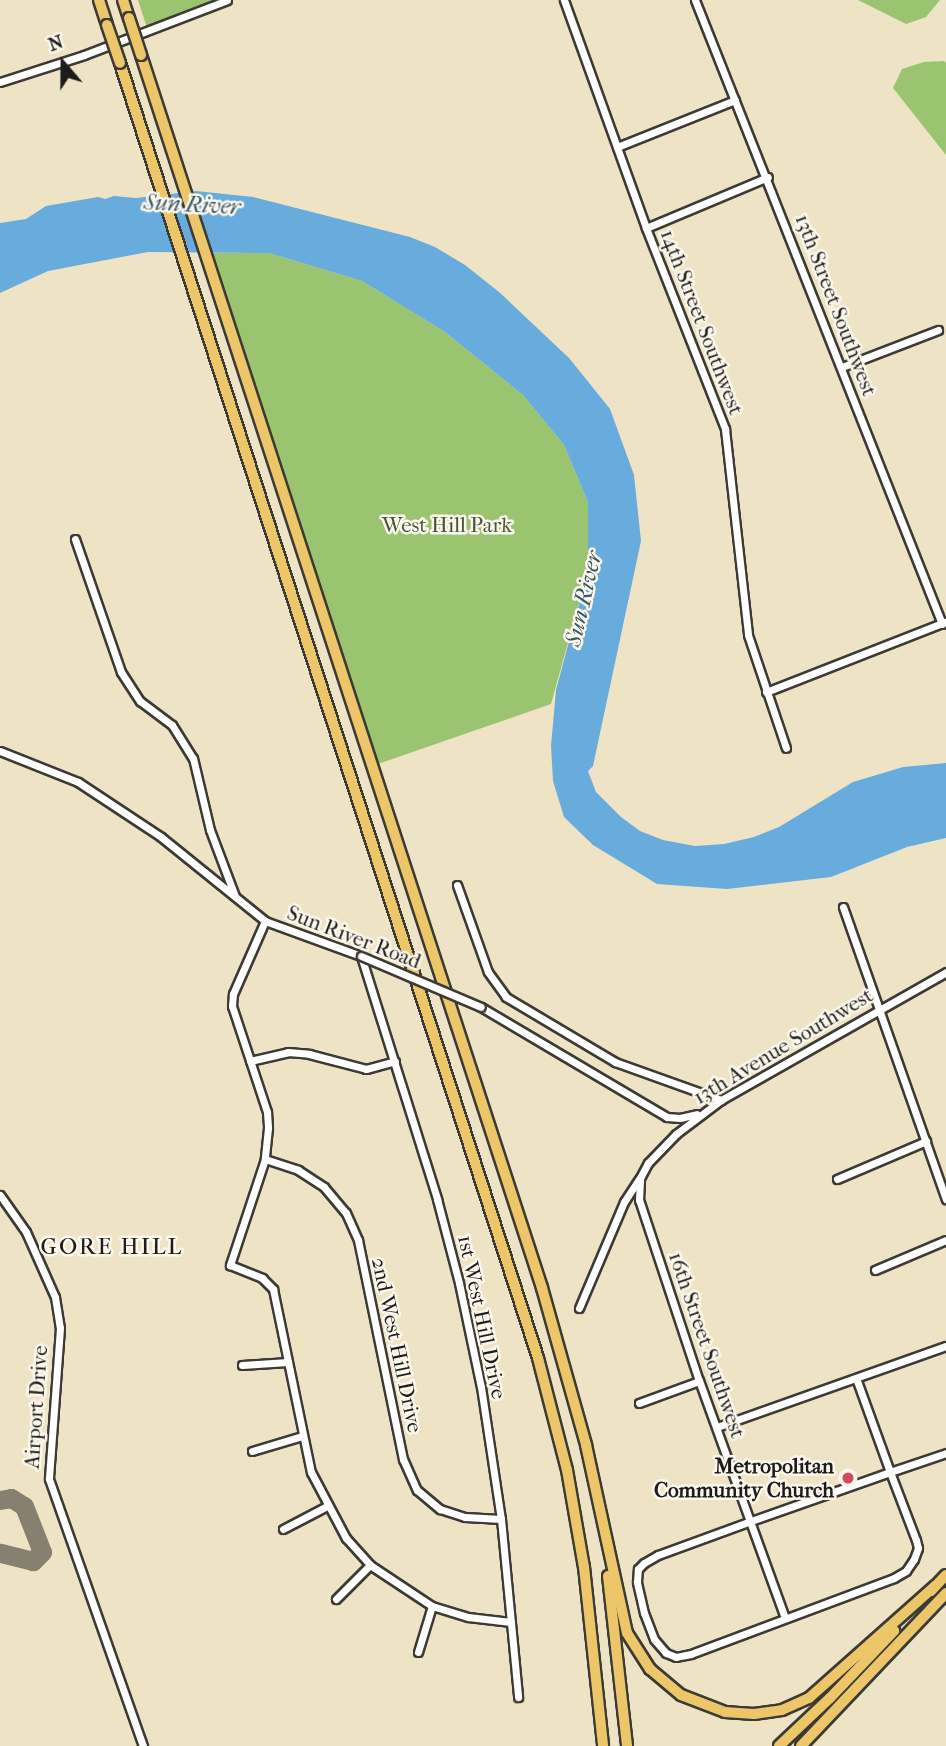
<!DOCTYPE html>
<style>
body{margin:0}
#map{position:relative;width:946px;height:1746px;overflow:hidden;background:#efe3c5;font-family:"IM FELL French Canon",serif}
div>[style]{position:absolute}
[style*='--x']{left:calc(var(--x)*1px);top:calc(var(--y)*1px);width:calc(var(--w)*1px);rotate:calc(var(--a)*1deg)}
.green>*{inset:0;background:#9bc470}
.water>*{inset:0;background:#68acdd}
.taxiway>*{height:19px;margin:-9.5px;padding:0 9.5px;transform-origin:9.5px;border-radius:9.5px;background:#868070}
.roads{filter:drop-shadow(2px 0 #3c3a35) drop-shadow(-2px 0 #3c3a35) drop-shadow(0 2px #3c3a35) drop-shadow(0 -2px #3c3a35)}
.minor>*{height:7px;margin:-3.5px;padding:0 3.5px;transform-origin:3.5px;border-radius:3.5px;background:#fff}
.highway>*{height:10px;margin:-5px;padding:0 5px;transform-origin:5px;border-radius:5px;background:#ecc669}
.bridges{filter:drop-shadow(2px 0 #3c3a35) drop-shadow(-2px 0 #3c3a35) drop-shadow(0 2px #3c3a35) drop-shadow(0 -2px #3c3a35)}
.minor-bridge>*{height:7px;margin:-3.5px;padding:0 3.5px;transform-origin:3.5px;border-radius:3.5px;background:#fff}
.highway-bridge>*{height:10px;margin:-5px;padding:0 5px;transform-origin:5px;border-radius:5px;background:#ecc669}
.dots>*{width:19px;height:19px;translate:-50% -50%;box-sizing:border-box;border:4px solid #fbf7ec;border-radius:50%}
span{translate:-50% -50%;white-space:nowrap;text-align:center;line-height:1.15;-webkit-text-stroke:5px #fbf7ec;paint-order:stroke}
.street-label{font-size:21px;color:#1c1c1c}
.park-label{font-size:21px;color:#485739}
.poi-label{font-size:21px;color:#1c1c1c;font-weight:700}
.right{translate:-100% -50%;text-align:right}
.water-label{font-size:23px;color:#3a5669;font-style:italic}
.neighbourhood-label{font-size:23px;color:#1c1c1c;letter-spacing:2px}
.north{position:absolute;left:28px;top:28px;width:70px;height:70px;-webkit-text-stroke:5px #fbf7ec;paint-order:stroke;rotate:340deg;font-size:19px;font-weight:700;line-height:28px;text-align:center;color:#1c1c1c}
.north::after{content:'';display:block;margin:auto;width:24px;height:32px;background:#1c1c1c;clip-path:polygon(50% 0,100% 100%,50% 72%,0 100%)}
</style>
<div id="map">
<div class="green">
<div style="clip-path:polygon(138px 0,211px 0,213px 5px,148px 31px)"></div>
<div style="clip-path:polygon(858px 0,940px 0,926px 17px,906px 24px)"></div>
<div style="clip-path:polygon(944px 61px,946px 63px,946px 155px,893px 88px,902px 69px,924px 62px)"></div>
<div style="clip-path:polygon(212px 253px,269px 253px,362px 281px,445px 332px,523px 395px,564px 445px,588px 502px,588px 571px,551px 704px,378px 764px)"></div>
</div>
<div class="water">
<div style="clip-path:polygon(196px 191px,253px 197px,410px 237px,435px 247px,465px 265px,499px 292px,569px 358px,610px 409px,634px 475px,641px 541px,593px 766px,588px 771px,596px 792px,621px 817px,640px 831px,663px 840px,695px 846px,724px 844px,754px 837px,779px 827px,853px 782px,903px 767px,946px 763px,946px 838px,907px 847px,831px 877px,727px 889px,657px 884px,593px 845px,564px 817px,553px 781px,551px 746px,556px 690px,588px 571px,588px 502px,564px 445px,523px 395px,445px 332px,362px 281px,269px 253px,148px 252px,48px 271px,0 293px,0 223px,26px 219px,46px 206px,98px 197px,105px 199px,114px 196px,136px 198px)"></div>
</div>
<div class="taxiway">
<div style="--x:0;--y:1500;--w:11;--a:-10"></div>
<div style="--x:11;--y:1498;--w:15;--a:32"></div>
<div style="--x:24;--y:1506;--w:49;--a:68.6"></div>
<div style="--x:42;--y:1552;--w:13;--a:135"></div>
<div style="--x:33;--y:1561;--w:34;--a:-166"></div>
</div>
<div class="roads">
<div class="minor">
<div style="--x:564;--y:0;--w:242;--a:70.2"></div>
<div style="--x:646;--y:228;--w:216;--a:68.5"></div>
<div style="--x:725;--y:429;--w:207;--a:83.6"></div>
<div style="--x:748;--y:635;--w:119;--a:71.4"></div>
<div style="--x:695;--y:0;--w:671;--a:68.4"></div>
<div style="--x:0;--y:82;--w:88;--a:-17.8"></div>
<div style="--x:84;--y:55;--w:153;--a:-21"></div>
<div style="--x:617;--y:147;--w:127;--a:-21.7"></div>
<div style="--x:646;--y:228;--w:132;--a:-22.7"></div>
<div style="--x:842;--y:367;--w:103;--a:-21.1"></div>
<div style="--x:75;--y:539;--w:141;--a:70.9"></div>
<div style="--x:121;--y:672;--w:35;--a:57"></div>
<div style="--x:140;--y:701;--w:40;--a:37"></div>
<div style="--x:172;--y:725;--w:39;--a:58"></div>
<div style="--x:193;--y:758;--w:74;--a:76.7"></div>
<div style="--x:210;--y:830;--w:71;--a:69.3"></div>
<div style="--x:766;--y:692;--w:192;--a:-21.4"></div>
<div style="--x:0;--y:751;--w:84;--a:21.7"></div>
<div style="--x:78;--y:782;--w:100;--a:33.5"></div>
<div style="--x:161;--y:837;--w:134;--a:38.9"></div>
<div style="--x:265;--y:921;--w:102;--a:20"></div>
<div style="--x:361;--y:956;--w:255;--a:72.6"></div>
<div style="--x:437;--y:1199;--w:87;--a:75.3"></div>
<div style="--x:459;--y:1283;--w:106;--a:78.1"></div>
<div style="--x:481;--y:1387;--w:134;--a:81.4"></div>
<div style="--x:501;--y:1519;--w:179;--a:84.5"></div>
<div style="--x:457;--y:885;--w:92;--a:70.4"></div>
<div style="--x:488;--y:972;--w:31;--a:54"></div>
<div style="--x:506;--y:997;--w:127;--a:30.8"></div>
<div style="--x:615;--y:1062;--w:113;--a:19.7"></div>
<div style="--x:843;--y:907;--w:310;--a:70.6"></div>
<div style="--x:265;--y:921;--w:80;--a:113.7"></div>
<div style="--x:233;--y:994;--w:12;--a:95"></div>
<div style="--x:232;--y:1006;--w:112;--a:71.7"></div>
<div style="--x:267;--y:1112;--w:16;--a:86"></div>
<div style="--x:268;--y:1128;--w:31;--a:96"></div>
<div style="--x:265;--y:1159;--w:112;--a:108.3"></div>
<div style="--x:230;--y:1265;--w:35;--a:22"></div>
<div style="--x:262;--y:1278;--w:16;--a:45"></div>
<div style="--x:273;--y:1289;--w:187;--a:78.3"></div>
<div style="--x:311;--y:1472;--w:75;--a:62.1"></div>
<div style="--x:346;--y:1538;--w:36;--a:48"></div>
<div style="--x:370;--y:1565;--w:74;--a:33.5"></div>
<div style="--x:432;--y:1606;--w:38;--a:17"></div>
<div style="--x:468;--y:1617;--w:43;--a:6.6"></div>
<div style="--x:481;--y:1007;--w:216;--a:30.6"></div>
<div style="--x:667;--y:1117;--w:13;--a:4"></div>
<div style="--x:680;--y:1118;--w:17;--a:-13"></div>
<div style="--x:250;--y:1061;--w:39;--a:-13"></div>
<div style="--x:288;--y:1052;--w:21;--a:5"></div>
<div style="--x:309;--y:1054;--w:59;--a:14.7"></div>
<div style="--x:366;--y:1069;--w:30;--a:-15"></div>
<div style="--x:265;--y:1159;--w:35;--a:18"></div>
<div style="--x:298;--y:1170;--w:31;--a:33"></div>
<div style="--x:324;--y:1187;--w:34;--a:50"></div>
<div style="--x:346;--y:1213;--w:30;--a:66"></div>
<div style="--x:358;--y:1240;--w:224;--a:78.4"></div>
<div style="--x:403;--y:1459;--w:34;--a:66"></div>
<div style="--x:417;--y:1490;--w:30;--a:40"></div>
<div style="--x:440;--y:1509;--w:26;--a:18"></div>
<div style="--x:465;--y:1517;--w:36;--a:3"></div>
<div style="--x:837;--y:1179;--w:97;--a:-23.1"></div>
<div style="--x:0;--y:1195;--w:45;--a:54.9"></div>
<div style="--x:26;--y:1232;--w:71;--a:66"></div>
<div style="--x:55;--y:1297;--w:31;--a:81"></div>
<div style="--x:60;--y:1328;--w:151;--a:94.2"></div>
<div style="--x:49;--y:1479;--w:283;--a:70.6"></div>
<div style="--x:875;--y:1270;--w:77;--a:-22.9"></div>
<div style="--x:579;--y:1308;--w:115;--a:-67"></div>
<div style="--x:624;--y:1202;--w:27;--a:-57"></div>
<div style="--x:242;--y:1365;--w:46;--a:-3.7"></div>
<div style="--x:856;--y:1378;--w:100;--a:70.1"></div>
<div style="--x:890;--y:1472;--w:73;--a:69.1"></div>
<div style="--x:916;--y:1540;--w:8;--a:76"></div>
<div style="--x:918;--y:1548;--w:12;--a:110"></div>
<div style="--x:914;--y:1559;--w:14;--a:124"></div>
<div style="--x:906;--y:1571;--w:14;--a:150"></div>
<div style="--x:894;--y:1578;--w:217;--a:159.5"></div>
<div style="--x:691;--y:1654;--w:15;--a:169"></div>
<div style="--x:676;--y:1657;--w:11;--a:-158"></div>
<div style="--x:666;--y:1653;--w:18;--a:-131"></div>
<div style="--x:654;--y:1639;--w:28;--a:-111"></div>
<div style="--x:644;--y:1613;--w:32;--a:-103"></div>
<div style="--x:637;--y:1582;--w:13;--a:-86"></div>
<div style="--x:638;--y:1569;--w:8;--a:-45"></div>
<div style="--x:644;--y:1563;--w:16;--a:-30"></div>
<div style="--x:658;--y:1555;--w:99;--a:-20.1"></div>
<div style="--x:751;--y:1521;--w:147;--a:-19.4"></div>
<div style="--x:890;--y:1472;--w:59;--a:-18.7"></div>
<div style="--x:639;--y:1403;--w:64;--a:-20.1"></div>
<div style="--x:717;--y:1427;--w:243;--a:-19.5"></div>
<div style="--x:252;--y:1451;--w:52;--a:-16.7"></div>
<div style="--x:283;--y:1529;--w:50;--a:-27.6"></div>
<div style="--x:336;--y:1599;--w:48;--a:-45"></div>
<div style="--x:785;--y:1618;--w:252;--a:-109.9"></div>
<div style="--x:699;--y:1381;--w:191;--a:-108.3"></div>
<div style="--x:639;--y:1200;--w:22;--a:-87"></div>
<div style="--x:640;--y:1178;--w:17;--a:-62"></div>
<div style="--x:648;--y:1163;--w:40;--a:-46"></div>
<div style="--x:676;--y:1134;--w:56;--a:-37.1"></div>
<div style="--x:721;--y:1100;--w:259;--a:-29.6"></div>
<div style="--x:418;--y:1652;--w:48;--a:-73.1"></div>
</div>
<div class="highway">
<div style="--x:99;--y:0;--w:26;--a:72"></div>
<div style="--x:123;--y:0;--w:19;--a:72"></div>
<div style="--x:141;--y:55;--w:1297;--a:71.98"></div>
<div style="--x:542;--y:1288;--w:163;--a:74.3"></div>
<div style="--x:586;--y:1445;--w:192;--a:77.7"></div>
<div style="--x:627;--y:1633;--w:43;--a:57.4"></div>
<div style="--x:650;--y:1669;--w:40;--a:40"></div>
<div style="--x:681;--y:1695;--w:47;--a:21.1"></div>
<div style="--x:725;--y:1712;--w:29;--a:4"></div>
<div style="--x:754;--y:1714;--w:28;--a:-8"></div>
<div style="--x:782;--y:1710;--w:30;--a:-24"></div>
<div style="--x:809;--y:1698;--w:169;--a:-41.6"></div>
<div style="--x:120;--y:63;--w:1361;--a:72.11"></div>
<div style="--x:538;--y:1358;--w:116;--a:75.5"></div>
<div style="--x:567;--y:1470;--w:98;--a:80.1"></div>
<div style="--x:584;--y:1567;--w:180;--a:83.9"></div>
<div style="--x:608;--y:1576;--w:171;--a:83.6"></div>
<div style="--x:931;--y:1591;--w:22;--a:-47"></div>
<div style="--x:779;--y:1746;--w:70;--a:-43.3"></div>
<div style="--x:830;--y:1698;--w:93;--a:-46.3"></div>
<div style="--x:801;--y:1746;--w:211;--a:-46.5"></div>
</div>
</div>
<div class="bridges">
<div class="minor-bridge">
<div style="--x:361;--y:956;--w:130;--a:23"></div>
</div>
<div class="highway-bridge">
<div style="--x:129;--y:18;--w:39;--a:72"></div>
<div style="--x:107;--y:25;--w:40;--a:71.1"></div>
</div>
</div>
<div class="dots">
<div style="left:848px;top:1478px;background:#d1495b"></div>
</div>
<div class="street-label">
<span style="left:836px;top:305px;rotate:69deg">13th Street Southwest</span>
<span style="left:702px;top:322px;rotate:69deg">14th Street Southwest</span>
<span style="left:354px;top:937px;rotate:21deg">Sun River Road</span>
<span style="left:783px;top:1046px;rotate:-31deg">13th Avenue Southwest</span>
<span style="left:482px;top:1317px;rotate:78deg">1st West Hill Drive</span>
<span style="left:397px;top:1345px;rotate:78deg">2nd West Hill Drive</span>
<span style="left:707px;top:1345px;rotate:71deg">16th Street Southwest</span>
<span style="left:36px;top:1407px;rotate:-86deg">Airport Drive</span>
</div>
<div class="park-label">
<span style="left:447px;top:525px">West Hill Park</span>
</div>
<div class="poi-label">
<span class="right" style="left:834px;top:1478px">Metropolitan<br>Community Church</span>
</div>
<div class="water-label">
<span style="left:192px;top:205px;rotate:3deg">Sun River</span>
<span style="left:584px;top:599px;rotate:-77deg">Sun River</span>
</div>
<div class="neighbourhood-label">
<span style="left:112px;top:1247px">GORE HILL</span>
</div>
<div class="north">N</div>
</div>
